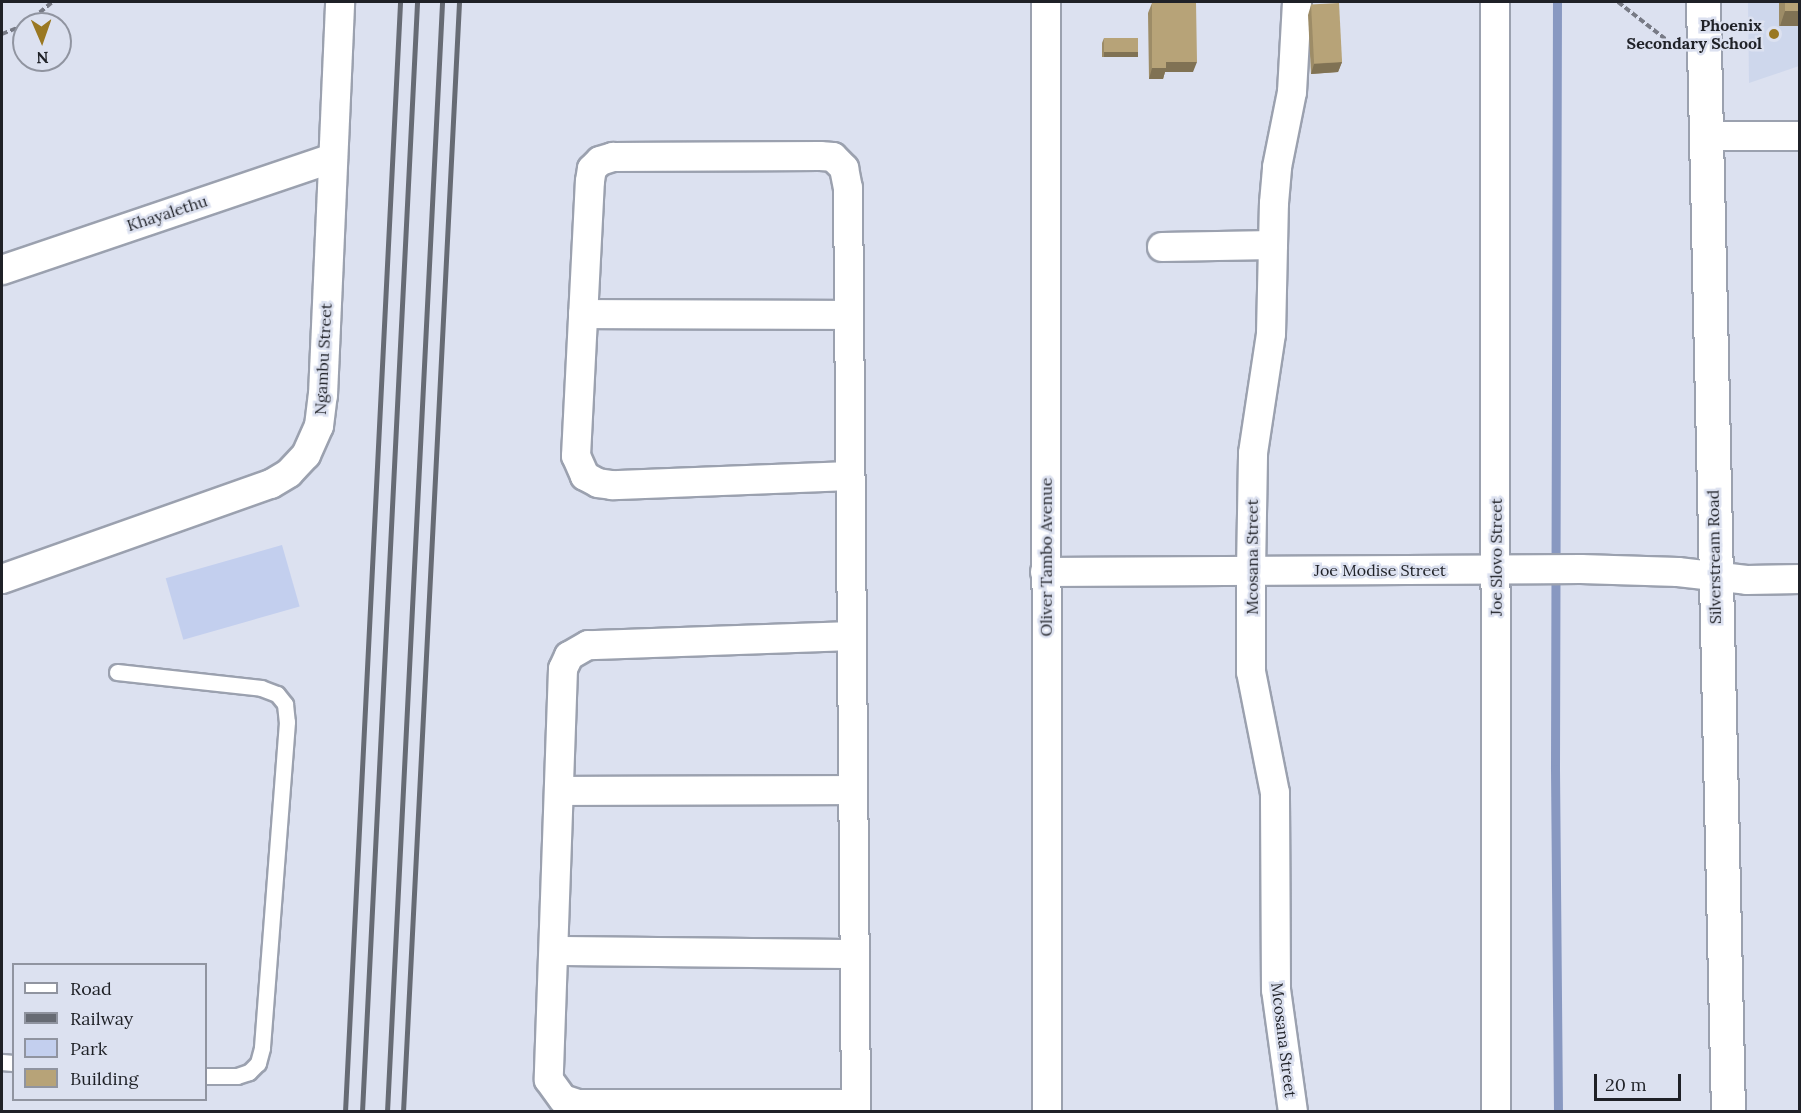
<!DOCTYPE html>
<style>
body{margin:0}
#map{position:relative;width:1801px;height:1113px;overflow:hidden;background:#dce1f0;font-family:Lora,serif}
div>[style]{position:absolute}
[style*='--x']{left:calc(var(--x)*1px);top:calc(var(--y)*1px);width:calc(var(--w)*1px);rotate:calc(var(--a)*1deg)}
.built>*{inset:0;background:#ced7ec}
.green>*{inset:0;background:#c3cfee;transform-origin:0 0}
.stream>*{height:9px;margin:-4.5px;padding:0 4.5px;transform-origin:4.5px;border-radius:4.5px;background:#8898c1}
.path>*{height:4px;margin-top:-2px;transform-origin:0;background:repeating-linear-gradient(90deg,#777a85 0 6px,transparent 0 9px)}
.roads{filter:drop-shadow(2px 0 #9ba1af) drop-shadow(-2px 0 #9ba1af) drop-shadow(0 2px #9ba1af) drop-shadow(0 -2px #9ba1af)}
.lane>*{height:15px;margin:-7.5px;padding:0 7.5px;transform-origin:7.5px;border-radius:7.5px;background:#fff}
.street>*{height:28px;margin:-14px;padding:0 14px;transform-origin:14px;border-radius:14px;background:#fff}
.secondary>*{height:33px;margin:-16.5px;padding:0 16.5px;transform-origin:16.5px;border-radius:16.5px;background:#fff}
.rail>*{height:4.5px;margin:-2.25px;padding:0 2.25px;transform-origin:2.25px;border-radius:2.25px;background:#676b74}
.wall>*{inset:0;background:#9d8c67;transform-origin:0 0}
.shaded-wall>*{inset:0;background:#807254;transform-origin:0 0}
.building>*{inset:0;background:#b7a378;transform-origin:0 0}
.dots>*{width:16px;height:16px;translate:-50% -50%;box-sizing:border-box;border:3px solid #dce1f0;border-radius:50%}
span{translate:-50% -50%;white-space:nowrap;text-align:center;line-height:1.15;-webkit-text-stroke:5px #dce1f0;paint-order:stroke}
.poi-label{font-size:16px;color:#1f2127;font-weight:700}
.right{translate:-100% -50%;text-align:right}
.street-label{font-size:16px;color:#1f2127}
.frame{position:absolute;inset:0;border:3px solid #1f2127;pointer-events:none}
.legend{position:absolute;left:12px;top:963px;width:195px;height:138px;box-sizing:border-box;background:#dce1f0;border:2px solid #9094a0;margin:0;padding:8px 10px;list-style:none;font-size:18px;color:#1f2127}
.legend li{display:flex;align-items:center;gap:12px;height:30px}
.legend b{width:30px;border:2px solid #9094a0}
.north{position:absolute;left:12px;top:12px;width:60px;height:60px;box-sizing:border-box;background:#dce1f0;border:2px solid #9094a0;border-radius:50%;rotate:178deg;font-size:16px;font-weight:700;line-height:24px;text-align:center;color:#1f2127}
.north::after{content:'';display:block;margin:auto;width:21px;height:27px;background:#9a7822;clip-path:polygon(50% 0,100% 100%,50% 72%,0 100%)}
.scale{position:absolute;left:1594px;top:1074px;width:87px;height:27px;box-sizing:border-box;border:3px solid #1f2127;border-top:0;padding-left:8px;font-size:18px;line-height:21px;white-space:nowrap;color:#1f2127;-webkit-text-stroke:4px #dce1f0;paint-order:stroke}
</style>
<div id="map">
<div class="built">
<div style="clip-path:polygon(1748px 2px,1799px 2px,1799px 66px,1749px 83px)"></div>
</div>
<div class="green">
<div style="left:282px;top:545px;width:64px;height:121px;rotate:74deg"></div>
</div>
<div class="stream">
<div style="--x:1557;--y:2;--w:767;--a:90.15"></div>
<div style="--x:1555;--y:769;--w:343;--a:89.5"></div>
</div>
<div class="path">
<div style="--x:1618;--y:2;--w:70;--a:38"></div>
<div style="--x:26;--y:24;--w:34;--a:-40"></div>
<div style="--x:2;--y:34;--w:24;--a:-22"></div>
</div>
<div class="roads">
<div class="lane">
<div style="--x:117;--y:672;--w:145;--a:6.3"></div>
<div style="--x:261;--y:688;--w:17;--a:21"></div>
<div style="--x:277;--y:694;--w:13;--a:51"></div>
<div style="--x:285;--y:704;--w:18;--a:84"></div>
<div style="--x:287;--y:722;--w:327;--a:94.4"></div>
<div style="--x:262;--y:1048;--w:16;--a:105"></div>
<div style="--x:258;--y:1063;--w:13;--a:135"></div>
<div style="--x:249;--y:1072;--w:13;--a:162"></div>
<div style="--x:237;--y:1076;--w:31;--a:180"></div>
<div style="--x:2;--y:1062;--w:12;--a:5"></div>
</div>
<div class="street">
<div style="--x:1046;--y:2;--w:1110;--a:89.95"></div>
<div style="--x:1495;--y:2;--w:1110;--a:89.95"></div>
<div style="--x:1705;--y:136;--w:95;--a:0"></div>
<div style="--x:1162;--y:247;--w:111;--a:-1"></div>
<div style="--x:2;--y:270;--w:349;--a:-18.7"></div>
<div style="--x:583;--y:314;--w:266;--a:0.2"></div>
<div style="--x:850;--y:476;--w:238;--a:177.8"></div>
<div style="--x:612;--y:485;--w:14;--a:-172"></div>
<div style="--x:598;--y:483;--w:15;--a:-152"></div>
<div style="--x:585;--y:476;--w:22;--a:-114"></div>
<div style="--x:576;--y:456;--w:275;--a:-87.1"></div>
<div style="--x:590;--y:181;--w:12;--a:-81"></div>
<div style="--x:592;--y:169;--w:11;--a:-45"></div>
<div style="--x:600;--y:161;--w:14;--a:-17"></div>
<div style="--x:613;--y:157;--w:207;--a:-0.3"></div>
<div style="--x:820;--y:156;--w:13;--a:4"></div>
<div style="--x:833;--y:157;--w:16;--a:45"></div>
<div style="--x:844;--y:168;--w:20;--a:79"></div>
<div style="--x:848;--y:188;--w:924;--a:89.5"></div>
<div style="--x:1045;--y:572;--w:536;--a:-0.32"></div>
<div style="--x:1581;--y:569;--w:97;--a:1.8"></div>
<div style="--x:1678;--y:572;--w:69;--a:6.6"></div>
<div style="--x:1747;--y:580;--w:53;--a:-1.1"></div>
<div style="--x:2;--y:579;--w:285;--a:-19.5"></div>
<div style="--x:271;--y:484;--w:21;--a:-31"></div>
<div style="--x:289;--y:473;--w:25;--a:-47"></div>
<div style="--x:306;--y:455;--w:32;--a:-66"></div>
<div style="--x:319;--y:426;--w:31;--a:-83"></div>
<div style="--x:323;--y:395;--w:393;--a:-87.5"></div>
<div style="--x:852;--y:636;--w:264;--a:178"></div>
<div style="--x:588;--y:645;--w:22;--a:150"></div>
<div style="--x:569;--y:656;--w:14;--a:115"></div>
<div style="--x:563;--y:669;--w:411;--a:92"></div>
<div style="--x:549;--y:1080;--w:24;--a:54"></div>
<div style="--x:563;--y:1099;--w:16;--a:18"></div>
<div style="--x:578;--y:1104;--w:278;--a:0"></div>
<div style="--x:559;--y:791;--w:294;--a:-0.2"></div>
<div style="--x:554;--y:951;--w:301;--a:0.6"></div>
<div style="--x:1293;--y:1112;--w:123;--a:-97.9"></div>
<div style="--x:1276;--y:990;--w:197;--a:-90.3"></div>
<div style="--x:1275;--y:793;--w:123;--a:-101.2"></div>
<div style="--x:1251;--y:672;--w:101;--a:-90"></div>
<div style="--x:1251;--y:571;--w:118;--a:-89"></div>
<div style="--x:1253;--y:453;--w:120;--a:-81.4"></div>
<div style="--x:1271;--y:334;--w:131;--a:-88.7"></div>
<div style="--x:1274;--y:203;--w:36;--a:-85"></div>
<div style="--x:1277;--y:167;--w:76;--a:-78.7"></div>
<div style="--x:1292;--y:92;--w:90;--a:-86.8"></div>
</div>
<div class="secondary">
<div style="--x:1703;--y:2;--w:1110;--a:88.71"></div>
</div>
</div>
<div class="rail">
<div style="--x:345;--y:1112;--w:1111;--a:-87.16"></div>
<div style="--x:362;--y:1112;--w:1111;--a:-87.16"></div>
<div style="--x:387;--y:1112;--w:1111;--a:-87.16"></div>
<div style="--x:403;--y:1112;--w:1111;--a:-87.11"></div>
</div>
<div class="wall">
<div style="clip-path:polygon(1162px 2px,1196px 2px,1193px 72px,1165px 72px,1163px 79px,1149px 79px,1148px 13px,1152px 3px,1162px 3px)"></div>
<div style="left:1779px;top:2px;width:21px;height:24px"></div>
<div style="clip-path:polygon(1311px 5px,1342px 62px,1338px 72px,1311px 74px,1308px 15px)"></div>
<div style="clip-path:polygon(1104px 38px,1138px 52px,1137px 57px,1102px 57px,1102px 43px)"></div>
</div>
<div class="shaded-wall">
<div style="clip-path:polygon(1785px 11px,1800px 11px,1800px 26px,1780px 26px)"></div>
<div style="left:1104px;top:52px;width:34px;height:5px"></div>
<div style="clip-path:polygon(1166px 62px,1197px 62px,1193px 72px,1165px 72px,1163px 79px,1149px 79px,1152px 68px)"></div>
<div style="clip-path:polygon(1342px 62px,1338px 72px,1311px 74px,1314px 64px)"></div>
</div>
<div class="building">
<div style="clip-path:polygon(1165px 2px,1196px 2px,1197px 62px,1166px 62px,1166px 68px,1152px 68px,1152px 3px,1165px 3px)"></div>
<div style="left:1785px;top:2px;width:15px;height:9px"></div>
<div style="left:1339px;top:3px;width:59px;height:28px;rotate:87deg"></div>
<div style="left:1104px;top:38px;width:34px;height:14px"></div>
</div>
<div class="dots">
<div style="left:1774px;top:34px;background:#9a7822"></div>
</div>
<div class="poi-label">
<span class="right" style="left:1762px;top:34px">Phoenix<br>Secondary School</span>
</div>
<div class="street-label">
<span style="left:167px;top:213px;rotate:-18deg">Khayalethu</span>
<span style="left:323px;top:359px;rotate:-87deg">Ngambu Street</span>
<span style="left:1046px;top:557px;rotate:-90deg">Oliver Tambo Avenue</span>
<span style="left:1252px;top:557px;rotate:-90deg">Mcosana Street</span>
<span style="left:1496px;top:557px;rotate:-90deg">Joe Slovo Street</span>
<span style="left:1714px;top:557px;rotate:-91deg">Silverstream Road</span>
<span style="left:1380px;top:570px">Joe Modise Street</span>
<span style="left:1284px;top:1040px;rotate:83deg">Mcosana Street</span>
</div>
<div class="frame"></div>
<ul class="legend">
<li><b style="height:8px;background:#fff"></b>Road</li>
<li><b style="height:8px;background:#676b74"></b>Railway</li>
<li><b style="height:16px;background:#c3cfee"></b>Park</li>
<li><b style="height:16px;background:#b7a378"></b>Building</li>
</ul>
<div class="north">N</div>
<div class="scale">20 m</div>
</div>
